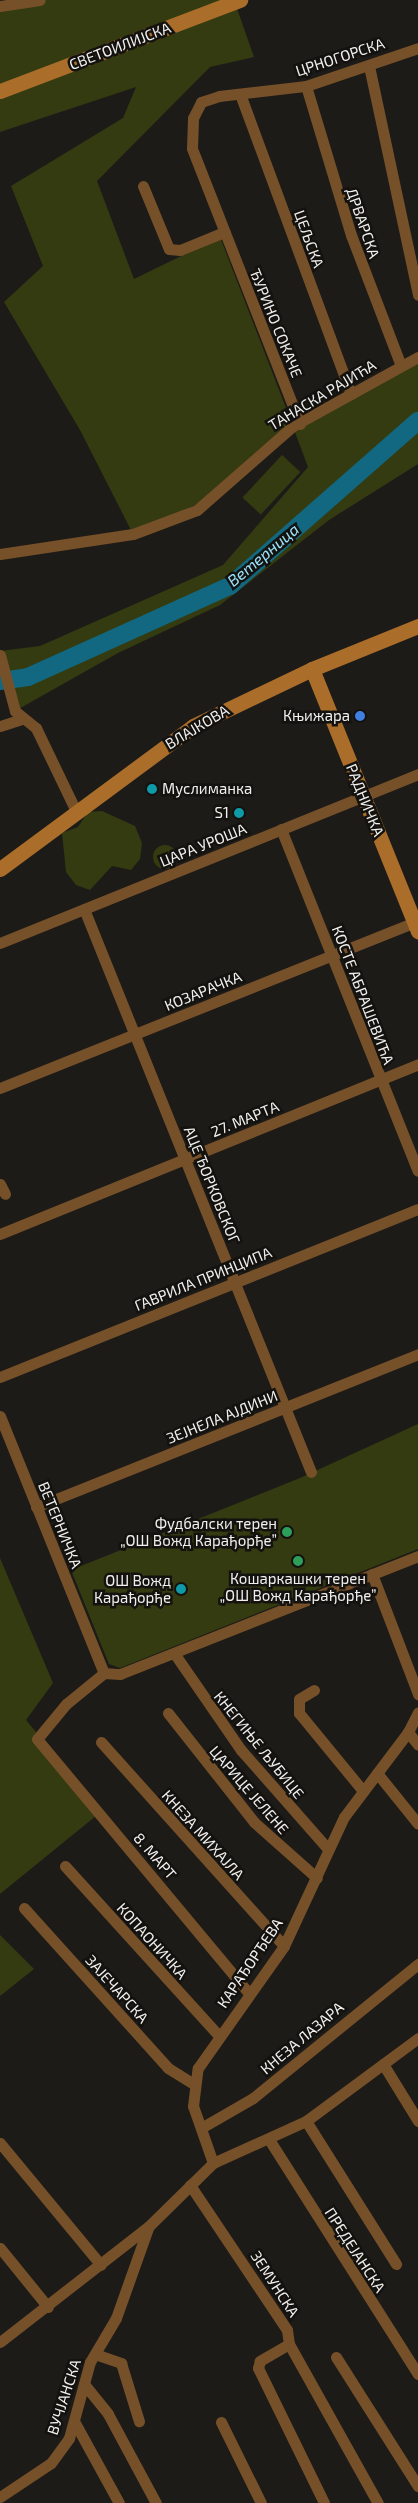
<!DOCTYPE html>
<meta charset="utf-8">
<style>
body{margin:0}
#map{position:relative;width:418px;height:2503px;overflow:hidden;background:#1d1b18;font-family:"Exo 2",sans-serif}
div>[style]{position:absolute}
[style*='--x']{left:calc(var(--x)*1px);top:calc(var(--y)*1px);width:calc(var(--w)*1px);rotate:calc(var(--a)*1deg)}
.green>*{inset:0;background:#343b11;transform-origin:0 0}
.round{border-radius:50%}
.river>*{height:18px;margin:-9px;padding:0 9px;transform-origin:9px;border-radius:9px;background:#116880}
.street>*{height:11px;margin:-5.5px;padding:0 5.5px;transform-origin:5.5px;border-radius:5.5px;background:#765029}
.secondary>*{height:15px;margin:-7.5px;padding:0 7.5px;transform-origin:7.5px;border-radius:7.5px;background:#aa6d2a}
.dots>*{width:14px;height:14px;translate:-50% -50%;box-sizing:border-box;border:2px solid #14120f;border-radius:50%}
span{translate:-50% -50%;white-space:nowrap;text-align:center;line-height:1.15;-webkit-text-stroke:5px #14120f;paint-order:stroke}
.street-label{font-size:15px;color:#f1f0ee}
.poi-label{font-size:15px;color:#f1f0ee}
.right{translate:-100% -50%;text-align:right}
.left{translate:0 -50%;text-align:left}
.water-label{font-size:16px;color:#9ae3fd;font-style:italic}
</style>
<div id="map">
<div class="green">
<div style="clip-path:polygon(40px 0,234px 0,254px 57px,210px 67px,97px 181px,134px 279px,220px 237px,293px 426px,418px 357px,418px 464px,329px 520px,220px 605px,118px 653px,15px 711px,0 651px,40px 646px,223px 565px,308px 467px,293px 427px,221px 493px,133px 534px,80px 430px,4px 302px,43px 266px,11px 186px,123px 118px,136px 87px,0 132px,0 6px)"></div>
<div style="left:282px;top:455px;width:25px;height:58px;rotate:43deg"></div>
<div style="clip-path:polygon(102px 811px,135px 826px,142px 843px,140px 859px,131px 870px,112px 866px,90px 890px,76px 885px,66px 872px,62px 833px,78px 827px,88px 812px)"></div>
<div class="round" style="left:153px;top:845px;width:24px;height:24px"></div>
<div style="clip-path:polygon(418px 1424px,418px 1549px,120px 1668px,109px 1664px,71px 1570px,300px 1478px)"></div>
<div style="clip-path:polygon(0 1558px,53px 1683px,26px 1720px,102px 1811px,0 1894px)"></div>
<div style="clip-path:polygon(0 1935px,34px 1969px,0 1996px)"></div>
</div>
<div class="river">
<div style="--x:0;--y:681;--w:28;--a:-8"></div>
<div style="--x:28;--y:677;--w:222;--a:-24.3"></div>
<div style="--x:230;--y:586;--w:250;--a:-41.3"></div>
</div>
<div class="street">
<div style="--x:0;--y:6;--w:40;--a:-8.5"></div>
<div style="--x:369;--y:66;--w:234;--a:77.9"></div>
<div style="--x:306;--y:86;--w:156;--a:73.2"></div>
<div style="--x:351;--y:235;--w:140;--a:69.1"></div>
<div style="--x:240;--y:94;--w:320;--a:69.7"></div>
<div style="--x:143;--y:186;--w:68;--a:67.6"></div>
<div style="--x:169;--y:249;--w:11;--a:5"></div>
<div style="--x:180;--y:250;--w:48;--a:-22.2"></div>
<div style="--x:300;--y:424;--w:296;--a:-111.4"></div>
<div style="--x:192;--y:148;--w:30;--a:-88"></div>
<div style="--x:193;--y:118;--w:18;--a:-63"></div>
<div style="--x:201;--y:102;--w:19;--a:-18"></div>
<div style="--x:219;--y:96;--w:88;--a:-6.6"></div>
<div style="--x:306;--y:86;--w:118;--a:-18.7"></div>
<div style="--x:0;--y:554;--w:134;--a:-8.6"></div>
<div style="--x:133;--y:534;--w:68;--a:-20.6"></div>
<div style="--x:197;--y:510;--w:128;--a:-41.2"></div>
<div style="--x:293;--y:426;--w:143;--a:-28.9"></div>
<div style="--x:0;--y:655;--w:58;--a:75"></div>
<div style="--x:15;--y:711;--w:27;--a:39"></div>
<div style="--x:36;--y:728;--w:92;--a:64.3"></div>
<div style="--x:0;--y:726;--w:22;--a:-18"></div>
<div style="--x:281;--y:829;--w:368;--a:68.2"></div>
<div style="--x:84;--y:909;--w:607;--a:68.04"></div>
<div style="--x:0;--y:943;--w:451;--a:-22"></div>
<div style="--x:0;--y:1088;--w:450;--a:-21.8"></div>
<div style="--x:0;--y:1184;--w:11;--a:63"></div>
<div style="--x:0;--y:1234;--w:451;--a:-22.1"></div>
<div style="--x:0;--y:1377;--w:450;--a:-21.9"></div>
<div style="--x:0;--y:1416;--w:277;--a:68"></div>
<div style="--x:36;--y:1507;--w:412;--a:-21.8"></div>
<div style="--x:372;--y:1574;--w:129;--a:69"></div>
<div style="--x:174;--y:1653;--w:118;--a:55.4"></div>
<div style="--x:241;--y:1750;--w:132;--a:48.7"></div>
<div style="--x:104;--y:1673;--w:49;--a:140.8"></div>
<div style="--x:66;--y:1704;--w:45;--a:129.6"></div>
<div style="--x:37;--y:1739;--w:331;--a:50.2"></div>
<div style="--x:104;--y:1673;--w:16;--a:4"></div>
<div style="--x:120;--y:1674;--w:321;--a:-21.6"></div>
<div style="--x:314;--y:1690;--w:17;--a:149"></div>
<div style="--x:299;--y:1699;--w:14;--a:90"></div>
<div style="--x:299;--y:1713;--w:101;--a:50.6"></div>
<div style="--x:168;--y:1713;--w:139;--a:51.7"></div>
<div style="--x:254;--y:1822;--w:84;--a:41.6"></div>
<div style="--x:408;--y:1732;--w:16;--a:52"></div>
<div style="--x:101;--y:1742;--w:274;--a:48.1"></div>
<div style="--x:377;--y:1773;--w:65;--a:51.2"></div>
<div style="--x:65;--y:1866;--w:228;--a:47.8"></div>
<div style="--x:24;--y:1908;--w:215;--a:48"></div>
<div style="--x:168;--y:2068;--w:31;--a:32"></div>
<div style="--x:383;--y:2064;--w:67;--a:58.4"></div>
<div style="--x:306;--y:2121;--w:169;--a:57.8"></div>
<div style="--x:201;--y:2128;--w:60;--a:-30"></div>
<div style="--x:253;--y:2098;--w:213;--a:-39.1"></div>
<div style="--x:270;--y:2141;--w:276;--a:57.6"></div>
<div style="--x:0;--y:2143;--w:158;--a:50.4"></div>
<div style="--x:213;--y:2163;--w:60;--a:-109.3"></div>
<div style="--x:193;--y:2106;--w:38;--a:-83"></div>
<div style="--x:198;--y:2068;--w:149;--a:-54.8"></div>
<div style="--x:284;--y:1946;--w:142;--a:-65.1"></div>
<div style="--x:344;--y:1817;--w:106;--a:-53"></div>
<div style="--x:408;--y:1732;--w:22;--a:-63"></div>
<div style="--x:190;--y:2185;--w:174;--a:56.2"></div>
<div style="--x:287;--y:2330;--w:14;--a:82"></div>
<div style="--x:289;--y:2344;--w:34;--a:150"></div>
<div style="--x:260;--y:2361;--w:7;--a:106"></div>
<div style="--x:258;--y:2368;--w:150;--a:63.9"></div>
<div style="--x:0;--y:2248;--w:76;--a:50.9"></div>
<div style="--x:0;--y:2342;--w:189;--a:-37.9"></div>
<div style="--x:149;--y:2226;--w:90;--a:-44.5"></div>
<div style="--x:213;--y:2163;--w:102;--a:-24.3"></div>
<div style="--x:306;--y:2121;--w:139;--a:-36.5"></div>
<div style="--x:289;--y:2344;--w:182;--a:60.8"></div>
<div style="--x:95;--y:2354;--w:28;--a:19"></div>
<div style="--x:121;--y:2363;--w:61;--a:72.8"></div>
<div style="--x:336;--y:2357;--w:153;--a:57.6"></div>
<div style="--x:84;--y:2384;--w:38;--a:51"></div>
<div style="--x:108;--y:2414;--w:101;--a:61.7"></div>
<div style="--x:221;--y:2422;--w:90;--a:63.7"></div>
<div style="--x:75;--y:2423;--w:91;--a:61.2"></div>
<div style="--x:0;--y:2497;--w:61;--a:-33.7"></div>
<div style="--x:51;--y:2463;--w:31;--a:-54"></div>
<div style="--x:69;--y:2438;--w:79;--a:-74.6"></div>
<div style="--x:90;--y:2362;--w:51;--a:-59.4"></div>
<div style="--x:116;--y:2318;--w:96;--a:-70.4"></div>
</div>
<div class="secondary">
<div style="--x:0;--y:91;--w:257;--a:-20.8"></div>
<div style="--x:312;--y:669;--w:283;--a:68"></div>
<div style="--x:0;--y:869;--w:240;--a:-36.5"></div>
<div style="--x:193;--y:726;--w:132;--a:-25.6"></div>
<div style="--x:312;--y:669;--w:114;--a:-22.1"></div>
</div>
<div class="dots">
<div style="left:360px;top:716px;background:#3f7fe0"></div>
<div style="left:152px;top:789px;background:#0f9aa8"></div>
<div style="left:239px;top:813px;background:#0f9aa8"></div>
<div style="left:287px;top:1532px;background:#2e9e5b"></div>
<div style="left:298px;top:1561px;background:#2e9e5b"></div>
<div style="left:181px;top:1589px;background:#0f9aa8"></div>
</div>
<div class="street-label">
<span style="left:120px;top:46px;rotate:-21deg">СВЕТОИЛИЈСКА</span>
<span style="left:340px;top:57px;rotate:-18deg">ЦРНОГОРСКА</span>
<span style="left:363px;top:223px;rotate:71deg">ДРВАРСКА</span>
<span style="left:309px;top:239px;rotate:70deg">ЦЕЉСКА</span>
<span style="left:276px;top:323px;rotate:68deg">ЂУРИНО СОКАЧЕ</span>
<span style="left:322px;top:395px;rotate:-31deg">ТАНАСКА РАЈИЋА</span>
<span style="left:197px;top:727px;rotate:-31deg">ВЛАЈКОВА</span>
<span style="left:365px;top:800px;rotate:68deg">РАДНИЧКА</span>
<span style="left:203px;top:845px;rotate:-22deg">ЦАРА УРОША</span>
<span style="left:203px;top:991px;rotate:-22deg">КОЗАРАЧКА</span>
<span style="left:363px;top:995px;rotate:69deg">КОСТЕ АБРАШЕВИЋА</span>
<span style="left:245px;top:1119px;rotate:-22deg">27. МАРТА</span>
<span style="left:212px;top:1185px;rotate:68deg">АЦЕ ЂОРКОВСКОГ</span>
<span style="left:203px;top:1279px;rotate:-22deg">ГАВРИЛА ПРИНЦИПА</span>
<span style="left:222px;top:1417px;rotate:-22deg">ЗЕЈНЕЛА АЈДИНИ</span>
<span style="left:60px;top:1525px;rotate:68deg">ВЕТЕРНИЧКА</span>
<span style="left:259px;top:1745px;rotate:51deg">КНЕГИЊЕ ЉУБИЦЕ</span>
<span style="left:249px;top:1790px;rotate:49deg">ЦАРИЦЕ ЈЕЛЕНЕ</span>
<span style="left:203px;top:1835px;rotate:48deg">КНЕЗА МИХАЈЛА</span>
<span style="left:155px;top:1856px;rotate:49deg">8. МАРТ</span>
<span style="left:152px;top:1941px;rotate:48deg">КОПАОНИЧКА</span>
<span style="left:250px;top:1963px;rotate:-56deg">КАРАЂОРЂЕВА</span>
<span style="left:117px;top:1989px;rotate:48deg">ЗАЈЕЧАРСКА</span>
<span style="left:302px;top:2038px;rotate:-40deg">КНЕЗА ЛАЗАРА</span>
<span style="left:355px;top:2250px;rotate:57deg">ПРЕДЕЈАНСКА</span>
<span style="left:275px;top:2284px;rotate:57deg">ЗЕМУНСКА</span>
<span style="left:64px;top:2397px;rotate:-72deg">ВУЧЈАНСКА</span>
</div>
<div class="poi-label">
<span class="right" style="left:350px;top:716px">Књижара</span>
<span class="left" style="left:162px;top:789px">Муслиманка</span>
<span class="right" style="left:229px;top:813px">S1</span>
<span class="right" style="left:277px;top:1532px">Фудбалски терен<br>„ОШ Вожд Карађорђе”</span>
<span style="left:298px;top:1587px">Кошаркашки терен<br>„ОШ Вожд Карађорђе”</span>
<span class="right" style="left:171px;top:1589px">ОШ Вожд<br>Карађорђе</span>
</div>
<div class="water-label">
<span style="left:263px;top:555px;rotate:-40deg">Ветерница</span>
</div>
</div>
